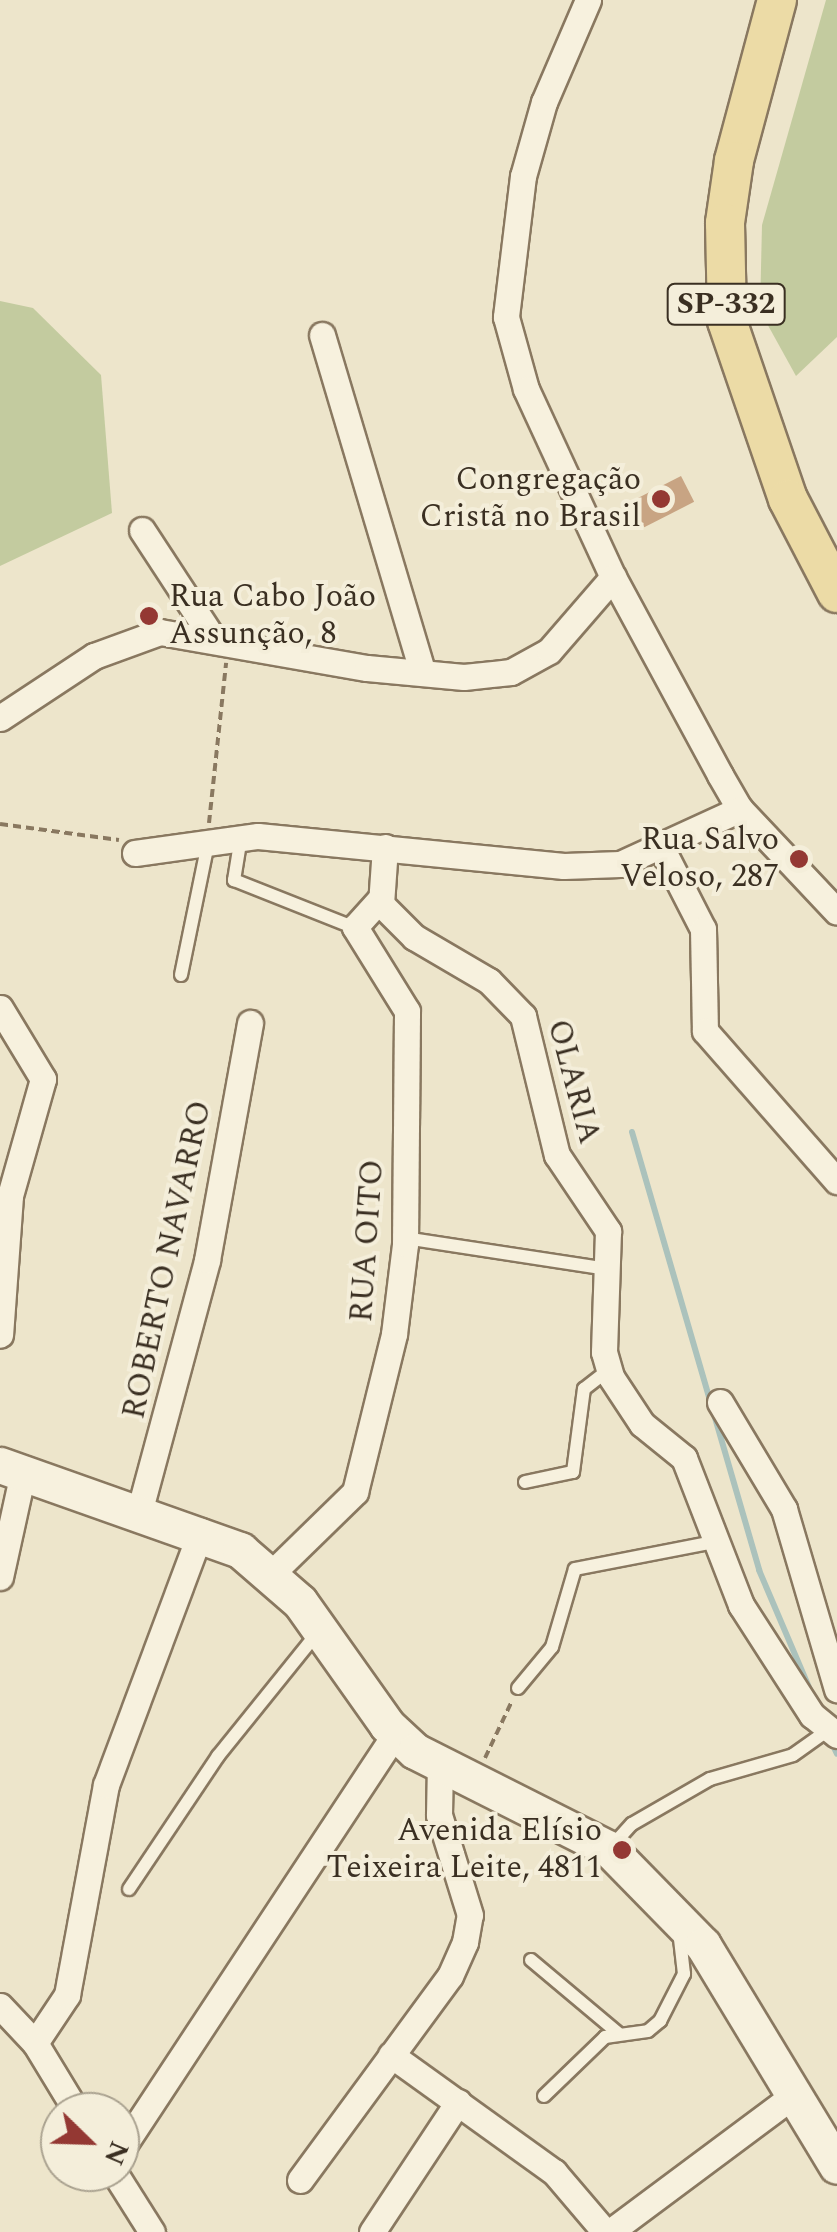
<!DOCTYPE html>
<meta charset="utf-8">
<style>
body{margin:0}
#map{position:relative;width:837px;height:2232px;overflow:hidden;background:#ede5cb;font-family:Spectral,serif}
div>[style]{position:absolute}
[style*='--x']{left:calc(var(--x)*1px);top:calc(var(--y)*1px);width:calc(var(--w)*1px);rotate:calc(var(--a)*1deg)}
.green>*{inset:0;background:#c3cb9f}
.stream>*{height:6px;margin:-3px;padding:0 3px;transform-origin:3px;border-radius:3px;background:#abc2bc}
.building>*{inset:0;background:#c8a483;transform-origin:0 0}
.path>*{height:4px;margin-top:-2px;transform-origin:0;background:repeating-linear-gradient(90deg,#897860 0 8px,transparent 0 13px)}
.roads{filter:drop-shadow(2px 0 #897860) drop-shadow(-2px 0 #897860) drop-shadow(0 2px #897860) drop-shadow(0 -2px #897860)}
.lane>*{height:12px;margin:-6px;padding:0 6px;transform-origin:6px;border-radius:6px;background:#f7f1de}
.street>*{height:25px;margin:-12.5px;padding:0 12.5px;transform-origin:12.5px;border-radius:12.5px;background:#f7f1de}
.secondary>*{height:35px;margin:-17.5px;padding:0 17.5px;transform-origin:17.5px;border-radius:17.5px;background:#f7f1de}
.primary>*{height:38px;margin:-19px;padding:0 19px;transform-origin:19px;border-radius:19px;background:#ecdba6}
.dots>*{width:28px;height:28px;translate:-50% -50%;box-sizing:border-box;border:5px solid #f4eeda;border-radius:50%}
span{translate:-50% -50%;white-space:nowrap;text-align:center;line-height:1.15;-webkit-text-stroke:8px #f4eeda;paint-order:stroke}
.shield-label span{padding:2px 8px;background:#f4eeda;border:2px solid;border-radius:8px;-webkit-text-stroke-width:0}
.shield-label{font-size:30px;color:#3a2f22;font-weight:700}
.poi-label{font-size:32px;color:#3a2f22}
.right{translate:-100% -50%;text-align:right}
.left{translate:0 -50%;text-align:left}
.street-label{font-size:32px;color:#3a2f22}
.north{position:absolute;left:40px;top:2092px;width:100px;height:100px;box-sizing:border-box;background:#f4eeda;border:2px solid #aaa290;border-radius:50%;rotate:113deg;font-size:28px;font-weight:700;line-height:40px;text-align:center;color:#3a2f22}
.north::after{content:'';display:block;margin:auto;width:35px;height:45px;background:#943833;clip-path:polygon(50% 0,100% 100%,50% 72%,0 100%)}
</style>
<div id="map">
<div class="green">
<div style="clip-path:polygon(826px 0,837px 0,837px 337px,796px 376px,760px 311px,762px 225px)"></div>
<div style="clip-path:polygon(0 301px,33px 308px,101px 375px,112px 513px,0 566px)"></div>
</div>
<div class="stream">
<div style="--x:632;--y:1132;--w:456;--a:73.8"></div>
<div style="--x:759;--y:1570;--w:133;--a:66.9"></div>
<div style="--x:831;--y:1741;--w:14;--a:65"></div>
</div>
<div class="building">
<div style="left:681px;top:476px;width:29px;height:56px;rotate:63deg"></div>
</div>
<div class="path">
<div style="--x:209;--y:823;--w:161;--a:-83.9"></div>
<div style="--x:0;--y:824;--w:120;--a:7.7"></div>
<div style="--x:485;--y:1758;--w:61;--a:-64.7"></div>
</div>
<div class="roads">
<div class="lane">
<div style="--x:241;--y:837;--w:44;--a:99.2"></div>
<div style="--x:234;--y:880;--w:130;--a:21.6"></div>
<div style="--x:181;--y:975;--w:135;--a:-78.4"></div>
<div style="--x:405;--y:1238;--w:204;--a:8.7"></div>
<div style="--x:525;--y:1482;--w:49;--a:-11.8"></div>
<div style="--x:573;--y:1472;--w:84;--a:-82.5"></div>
<div style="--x:584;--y:1389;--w:31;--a:-38"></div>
<div style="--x:518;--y:1688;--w:53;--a:-50.3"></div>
<div style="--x:552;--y:1647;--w:81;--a:-73.6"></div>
<div style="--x:575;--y:1569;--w:142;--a:-11"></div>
<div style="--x:611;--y:1847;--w:31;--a:-48"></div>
<div style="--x:632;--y:1824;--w:90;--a:-30"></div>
<div style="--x:710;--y:1779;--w:86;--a:-16.1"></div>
<div style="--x:793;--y:1755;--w:43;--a:-35.5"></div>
<div style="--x:129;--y:1889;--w:160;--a:-56.2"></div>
<div style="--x:218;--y:1756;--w:161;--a:-51.1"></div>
<div style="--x:531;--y:1960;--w:114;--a:40"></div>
<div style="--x:544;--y:2096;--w:85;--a:-44"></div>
<div style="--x:605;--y:2037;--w:43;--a:-7.9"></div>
<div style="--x:648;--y:2031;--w:16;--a:-40"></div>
<div style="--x:660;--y:2021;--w:53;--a:-62.9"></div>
<div style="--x:684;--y:1974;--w:44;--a:-96.5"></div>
</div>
<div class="street">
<div style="--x:588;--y:0;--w:111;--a:113.3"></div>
<div style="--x:544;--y:102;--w:77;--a:105.8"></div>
<div style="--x:523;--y:176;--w:142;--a:96.9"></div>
<div style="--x:506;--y:317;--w:75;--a:74.5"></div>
<div style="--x:526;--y:389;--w:207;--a:65.2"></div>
<div style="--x:613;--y:577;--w:225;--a:61.6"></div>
<div style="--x:720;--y:775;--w:39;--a:60"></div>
<div style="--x:740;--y:809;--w:141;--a:46.7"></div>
<div style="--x:322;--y:335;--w:351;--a:73.4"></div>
<div style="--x:142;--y:530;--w:131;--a:56.8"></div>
<div style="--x:0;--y:718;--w:113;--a:-33.4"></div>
<div style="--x:94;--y:656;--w:70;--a:-20"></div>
<div style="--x:160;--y:632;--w:210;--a:9.9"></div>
<div style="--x:367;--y:668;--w:97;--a:5.3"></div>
<div style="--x:464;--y:677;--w:47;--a:-6.1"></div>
<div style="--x:511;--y:672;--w:43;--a:-28.9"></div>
<div style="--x:549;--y:651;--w:98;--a:-49.1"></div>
<div style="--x:385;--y:847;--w:57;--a:94"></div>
<div style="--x:381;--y:904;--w:47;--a:45"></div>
<div style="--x:414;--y:937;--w:87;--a:30.4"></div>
<div style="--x:489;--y:981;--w:49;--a:45.8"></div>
<div style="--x:523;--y:1016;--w:143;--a:76.3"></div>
<div style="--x:557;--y:1155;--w:92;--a:56.1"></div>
<div style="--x:608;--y:1231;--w:121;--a:91.9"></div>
<div style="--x:604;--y:1352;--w:26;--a:74"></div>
<div style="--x:611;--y:1377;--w:56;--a:56.6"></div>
<div style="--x:642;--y:1424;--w:54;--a:39"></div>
<div style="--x:684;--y:1458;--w:158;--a:68.8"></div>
<div style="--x:741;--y:1605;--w:131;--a:57.2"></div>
<div style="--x:812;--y:1715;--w:32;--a:39"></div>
<div style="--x:662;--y:849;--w:90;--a:62.9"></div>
<div style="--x:703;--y:929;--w:102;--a:88.9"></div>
<div style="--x:705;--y:1031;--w:200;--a:48.7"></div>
<div style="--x:135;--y:853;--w:124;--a:-7.9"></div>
<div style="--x:258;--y:836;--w:307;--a:5.6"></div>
<div style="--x:564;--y:866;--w:56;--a:-2"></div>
<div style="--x:620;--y:864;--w:132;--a:-24.6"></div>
<div style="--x:0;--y:1008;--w:83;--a:58.8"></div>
<div style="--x:43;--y:1079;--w:122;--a:105.8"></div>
<div style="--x:10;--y:1196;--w:139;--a:94.1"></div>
<div style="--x:720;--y:1402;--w:125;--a:59.1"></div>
<div style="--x:784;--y:1509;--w:188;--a:73.6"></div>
<div style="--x:140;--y:1509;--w:258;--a:-74.9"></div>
<div style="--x:207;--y:1260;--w:241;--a:-79.7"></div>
<div style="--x:273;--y:1572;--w:115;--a:-44.3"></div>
<div style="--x:355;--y:1492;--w:163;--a:-76.1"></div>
<div style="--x:394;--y:1334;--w:91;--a:-83"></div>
<div style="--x:405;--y:1244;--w:233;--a:-89.5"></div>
<div style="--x:407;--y:1011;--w:99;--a:-121.8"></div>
<div style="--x:355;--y:927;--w:36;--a:-48"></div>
<div style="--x:0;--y:1577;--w:107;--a:-77.6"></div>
<div style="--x:0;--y:2006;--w:51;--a:46.6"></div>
<div style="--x:35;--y:2043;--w:81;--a:58.7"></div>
<div style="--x:35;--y:2043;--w:58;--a:-56.3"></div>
<div style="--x:67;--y:1995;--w:214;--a:-79.5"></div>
<div style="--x:106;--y:1785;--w:271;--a:-69.5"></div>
<div style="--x:391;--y:2055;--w:201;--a:35.7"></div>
<div style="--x:554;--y:2172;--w:79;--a:49.6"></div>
<div style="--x:120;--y:2151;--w:500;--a:-56.6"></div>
<div style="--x:114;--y:2172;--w:71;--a:57.7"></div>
<div style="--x:300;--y:2180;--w:253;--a:-53.7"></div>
<div style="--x:450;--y:1976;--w:37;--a:-66"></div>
<div style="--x:465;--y:1942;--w:27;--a:-80"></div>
<div style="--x:470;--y:1915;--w:105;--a:-107.2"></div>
<div style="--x:439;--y:1815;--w:50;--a:-88.9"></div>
<div style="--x:372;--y:2232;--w:156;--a:-56.5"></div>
<div style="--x:610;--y:2232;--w:231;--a:-36.7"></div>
</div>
<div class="secondary">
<div style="--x:0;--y:1465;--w:255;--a:19.5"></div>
<div style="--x:240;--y:1550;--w:79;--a:40.9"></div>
<div style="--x:300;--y:1602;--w:151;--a:54.7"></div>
<div style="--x:387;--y:1725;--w:38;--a:43"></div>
<div style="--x:415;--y:1751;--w:217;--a:26.8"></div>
<div style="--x:609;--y:1849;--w:134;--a:45.6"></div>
<div style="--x:703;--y:1945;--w:258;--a:58.8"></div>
</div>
<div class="primary">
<div style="--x:777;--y:0;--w:167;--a:105"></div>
<div style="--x:734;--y:161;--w:63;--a:98.3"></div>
<div style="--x:725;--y:223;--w:98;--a:88.8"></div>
<div style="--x:727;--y:321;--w:188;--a:71.1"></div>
<div style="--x:788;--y:499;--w:106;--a:62.5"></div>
</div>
</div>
<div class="dots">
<div style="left:661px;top:499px;background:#943833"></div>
<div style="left:149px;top:616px;background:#943833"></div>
<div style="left:799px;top:859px;background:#943833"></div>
<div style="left:622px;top:1850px;background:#943833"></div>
</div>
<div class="shield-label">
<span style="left:726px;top:304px">SP-332</span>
</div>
<div class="poi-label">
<span class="right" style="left:641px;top:499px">Congregação<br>Cristã no Brasil</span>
<span class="left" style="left:169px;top:616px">Rua Cabo João<br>Assunção, 8</span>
<span class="right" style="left:779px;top:859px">Rua Salvo<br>Veloso, 287</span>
<span class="right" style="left:602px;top:1850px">Avenida Elísio<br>Teixeira Leite, 4811</span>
</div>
<div class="street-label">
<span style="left:573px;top:1082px;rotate:75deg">OLARIA</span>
<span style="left:368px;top:1241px;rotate:-86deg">RUA OITO</span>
<span style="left:168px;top:1260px;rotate:-78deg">ROBERTO NAVARRO</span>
</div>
<div class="north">N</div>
</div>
